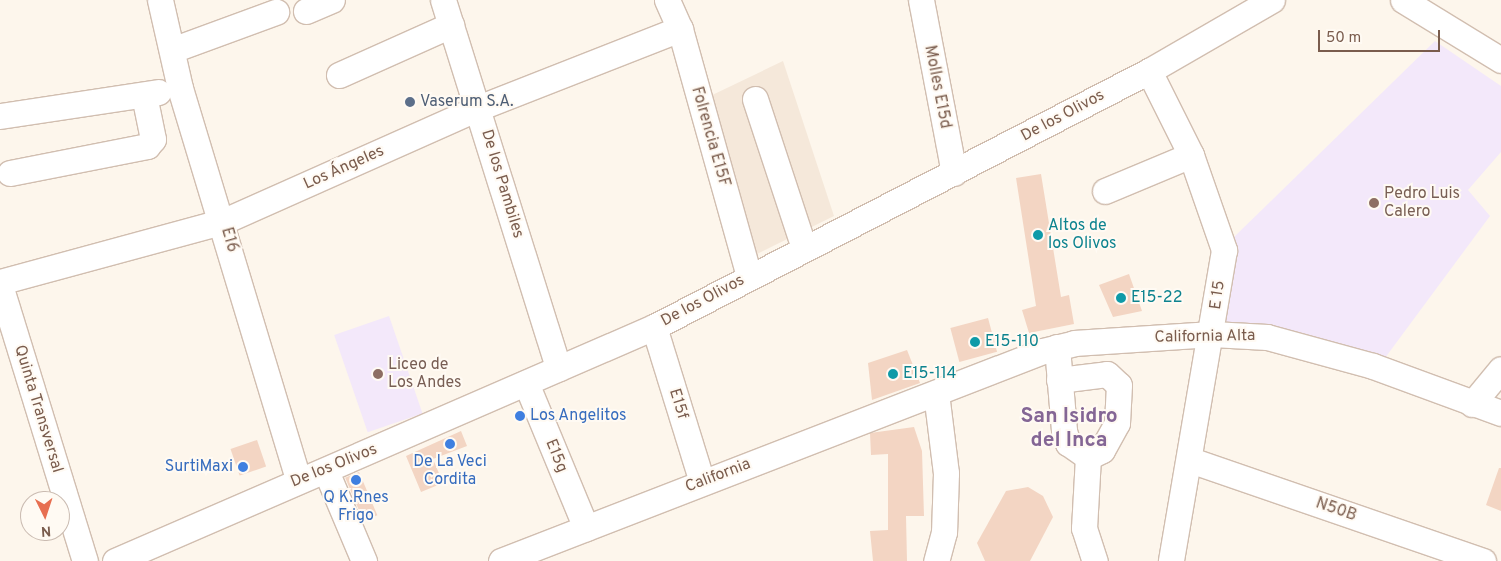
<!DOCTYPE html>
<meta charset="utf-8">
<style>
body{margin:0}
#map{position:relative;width:1501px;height:561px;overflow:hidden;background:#fdf6ec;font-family:Overpass,sans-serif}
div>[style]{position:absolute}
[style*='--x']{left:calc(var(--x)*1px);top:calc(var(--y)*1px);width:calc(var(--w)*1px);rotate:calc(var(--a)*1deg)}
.residential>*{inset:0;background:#f5e8da}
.education>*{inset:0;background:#f3e8fa;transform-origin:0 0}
.building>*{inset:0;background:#f3d5c3;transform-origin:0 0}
.roads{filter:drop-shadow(1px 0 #d1beb0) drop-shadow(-1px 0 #d1beb0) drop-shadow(0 1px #d1beb0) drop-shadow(0 -1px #d1beb0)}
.minor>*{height:25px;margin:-12.5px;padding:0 12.5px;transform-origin:12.5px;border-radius:12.5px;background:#fff}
.dots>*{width:14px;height:14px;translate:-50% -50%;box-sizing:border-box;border:2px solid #fffaf3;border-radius:50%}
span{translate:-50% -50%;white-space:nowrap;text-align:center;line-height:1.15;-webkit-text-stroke:4px #fffaf3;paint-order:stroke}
.street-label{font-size:16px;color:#7a5c4d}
.service-label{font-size:16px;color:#4e5e75}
.left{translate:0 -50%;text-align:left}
.education-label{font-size:16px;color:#785e54}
.culture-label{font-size:16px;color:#0d838f}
.shop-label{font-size:16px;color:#366cbe}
.right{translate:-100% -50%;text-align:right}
.district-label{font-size:21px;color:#846695;font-weight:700}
.north{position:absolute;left:20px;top:491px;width:50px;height:50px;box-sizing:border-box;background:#fffaf3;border:1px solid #cabbb1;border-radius:50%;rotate:176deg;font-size:14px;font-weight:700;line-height:20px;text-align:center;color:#7a5c4d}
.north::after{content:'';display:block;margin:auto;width:18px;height:22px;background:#e76f51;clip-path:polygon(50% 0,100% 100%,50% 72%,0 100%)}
.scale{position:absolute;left:1318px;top:30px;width:122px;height:22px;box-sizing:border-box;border:2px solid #7a5c4d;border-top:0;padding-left:6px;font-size:15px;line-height:18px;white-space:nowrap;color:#7a5c4d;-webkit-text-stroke:4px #fffaf3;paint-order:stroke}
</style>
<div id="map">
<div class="residential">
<div style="clip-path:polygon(783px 61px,834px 216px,755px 255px,706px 98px)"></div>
</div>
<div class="education">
<div style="clip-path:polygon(1435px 41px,1501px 86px,1501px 152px,1468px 190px,1490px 216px,1385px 358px,1222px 322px,1234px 237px)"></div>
<div style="left:389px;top:316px;width:103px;height:58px;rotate:71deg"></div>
</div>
<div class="building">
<div style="clip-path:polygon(1041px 174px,1061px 297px,1069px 295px,1074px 324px,1029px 333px,1022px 310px,1036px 306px,1016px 178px)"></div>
<div style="clip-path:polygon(1129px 274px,1142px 311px,1113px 317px,1099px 285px)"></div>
<div style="left:988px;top:318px;width:35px;height:39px;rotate:75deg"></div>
<div style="clip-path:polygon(907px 350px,920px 383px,872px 400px,868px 363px)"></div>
<div style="clip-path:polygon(914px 427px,922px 451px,924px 516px,906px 516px,907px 561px,873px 561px,870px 531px,888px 530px,888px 454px,871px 455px,870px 433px)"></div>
<div style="clip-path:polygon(461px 431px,467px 446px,433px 459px,443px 483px,421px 492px,406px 456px)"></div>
<div style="left:257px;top:440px;width:28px;height:28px;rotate:71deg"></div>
<div style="clip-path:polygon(1499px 468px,1501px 468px,1501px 511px,1486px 505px)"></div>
<div style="left:359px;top:472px;width:47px;height:15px;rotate:67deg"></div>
<div style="clip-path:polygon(1028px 487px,1043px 496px,1053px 517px,1030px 561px,985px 561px,977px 543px,1006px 491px)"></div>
</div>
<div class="roads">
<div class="minor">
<div style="--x:160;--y:0;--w:90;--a:77.2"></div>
<div style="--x:180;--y:88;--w:409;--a:73.2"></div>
<div style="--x:443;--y:0;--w:386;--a:72.6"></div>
<div style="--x:667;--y:0;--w:32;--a:66"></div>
<div style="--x:680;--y:29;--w:256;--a:74.4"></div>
<div style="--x:921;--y:0;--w:176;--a:79.2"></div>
<div style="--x:1403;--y:0;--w:115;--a:31.5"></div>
<div style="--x:306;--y:11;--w:28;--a:-23"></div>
<div style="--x:172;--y:50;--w:111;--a:-20.1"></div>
<div style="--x:1149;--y:71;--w:94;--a:63.4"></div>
<div style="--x:1191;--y:155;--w:101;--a:70.8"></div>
<div style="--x:1224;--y:250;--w:315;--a:99.7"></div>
<div style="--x:339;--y:75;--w:123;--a:-24.1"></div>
<div style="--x:755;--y:99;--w:157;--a:71.8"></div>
<div style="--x:0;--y:116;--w:160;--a:-8.6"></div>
<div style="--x:10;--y:173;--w:140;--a:-11.1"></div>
<div style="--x:147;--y:146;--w:9;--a:-49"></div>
<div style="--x:153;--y:139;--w:45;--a:-101.6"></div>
<div style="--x:1105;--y:191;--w:93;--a:-22.7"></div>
<div style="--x:0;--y:282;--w:232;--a:-15.2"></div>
<div style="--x:224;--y:221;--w:278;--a:-24"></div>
<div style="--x:478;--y:108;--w:217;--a:-21.4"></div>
<div style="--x:0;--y:285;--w:289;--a:72.9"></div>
<div style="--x:654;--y:327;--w:162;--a:72.8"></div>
<div style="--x:1057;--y:347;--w:84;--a:85.2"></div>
<div style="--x:1064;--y:431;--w:13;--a:72"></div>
<div style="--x:1068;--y:443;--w:24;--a:35"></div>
<div style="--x:1088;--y:457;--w:71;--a:93.2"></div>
<div style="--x:1084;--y:528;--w:35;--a:72"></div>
<div style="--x:1059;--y:380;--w:48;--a:-7.1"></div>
<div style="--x:1107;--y:374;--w:16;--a:43"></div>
<div style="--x:1119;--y:385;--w:38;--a:93"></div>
<div style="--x:1117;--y:423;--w:31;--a:119"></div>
<div style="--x:1102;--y:450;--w:16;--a:153"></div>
<div style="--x:526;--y:383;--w:157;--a:67.5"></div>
<div style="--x:936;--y:393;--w:81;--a:82.9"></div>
<div style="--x:946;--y:473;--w:59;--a:91.9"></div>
<div style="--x:944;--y:532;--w:30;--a:105"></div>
<div style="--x:1472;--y:404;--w:45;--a:-50.4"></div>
<div style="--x:1190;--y:460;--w:310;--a:19"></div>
<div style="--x:326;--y:471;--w:98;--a:67.1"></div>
<div style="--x:115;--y:561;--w:588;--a:-23.47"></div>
<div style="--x:654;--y:327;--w:557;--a:-27.35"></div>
<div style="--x:1149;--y:71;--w:142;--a:-30"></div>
<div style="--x:501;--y:561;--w:581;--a:-21.18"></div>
<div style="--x:1043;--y:351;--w:32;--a:-14"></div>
<div style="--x:1074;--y:343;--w:138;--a:-3.7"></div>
<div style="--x:1212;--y:334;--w:55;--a:3.1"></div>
<div style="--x:1267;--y:337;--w:110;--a:15.3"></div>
<div style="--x:1373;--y:366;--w:136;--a:20.2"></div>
</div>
</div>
<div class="dots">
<div style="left:410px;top:102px;background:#5c6f8a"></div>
<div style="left:1374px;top:203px;background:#8d6e63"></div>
<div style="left:1038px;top:235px;background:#0f9aa8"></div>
<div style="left:1121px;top:298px;background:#0f9aa8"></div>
<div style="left:975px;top:342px;background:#0f9aa8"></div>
<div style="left:378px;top:374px;background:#8d6e63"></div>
<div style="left:893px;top:374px;background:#0f9aa8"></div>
<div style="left:520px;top:416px;background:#3f7fe0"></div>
<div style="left:450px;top:444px;background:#3f7fe0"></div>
<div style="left:243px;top:467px;background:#3f7fe0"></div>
<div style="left:356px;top:480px;background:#3f7fe0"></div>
</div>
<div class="street-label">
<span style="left:937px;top:87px;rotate:79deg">Molles E15d</span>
<span style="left:1063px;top:116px;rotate:-28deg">De los Olivos</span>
<span style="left:710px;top:137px;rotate:74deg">Folrencia E15F</span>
<span style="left:344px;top:168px;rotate:-24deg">Los Ángeles</span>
<span style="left:502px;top:184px;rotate:73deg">De los Pambiles</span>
<span style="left:229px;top:240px;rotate:74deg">E16</span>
<span style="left:1218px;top:295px;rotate:-82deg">E 15</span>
<span style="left:703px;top:301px;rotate:-28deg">De los Olivos</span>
<span style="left:1205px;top:337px;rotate:-1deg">California Alta</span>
<span style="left:678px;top:404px;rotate:73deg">E15f</span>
<span style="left:38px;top:409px;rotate:73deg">Quinta Transversal</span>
<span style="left:556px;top:456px;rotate:68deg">E15g</span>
<span style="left:334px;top:466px;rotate:-22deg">De los Olivos</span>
<span style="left:718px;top:476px;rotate:-21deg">California</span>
<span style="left:1336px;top:510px;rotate:19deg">N50B</span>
</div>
<div class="service-label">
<span class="left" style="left:420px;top:102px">Vaserum S.A.</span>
</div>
<div class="education-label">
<span class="left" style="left:1384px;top:203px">Pedro Luis<br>Calero</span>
<span class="left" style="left:388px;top:374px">Liceo de<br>Los Andes</span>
</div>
<div class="culture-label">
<span class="left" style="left:1048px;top:235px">Altos de<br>los Olivos</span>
<span class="left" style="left:1131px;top:298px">E15-22</span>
<span class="left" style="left:985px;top:342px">E15-110</span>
<span class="left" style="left:903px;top:374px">E15-114</span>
</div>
<div class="shop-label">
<span class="left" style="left:530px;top:416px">Los Angelitos</span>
<span style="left:450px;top:471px">De La Veci<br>Cordita</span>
<span class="right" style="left:233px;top:467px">SurtiMaxi</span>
<span style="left:356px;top:507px">Q K.Rnes<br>Frigo</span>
</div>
<div class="district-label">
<span style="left:1069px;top:429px">San Isidro<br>del Inca</span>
</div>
<div class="north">N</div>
<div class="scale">50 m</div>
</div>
